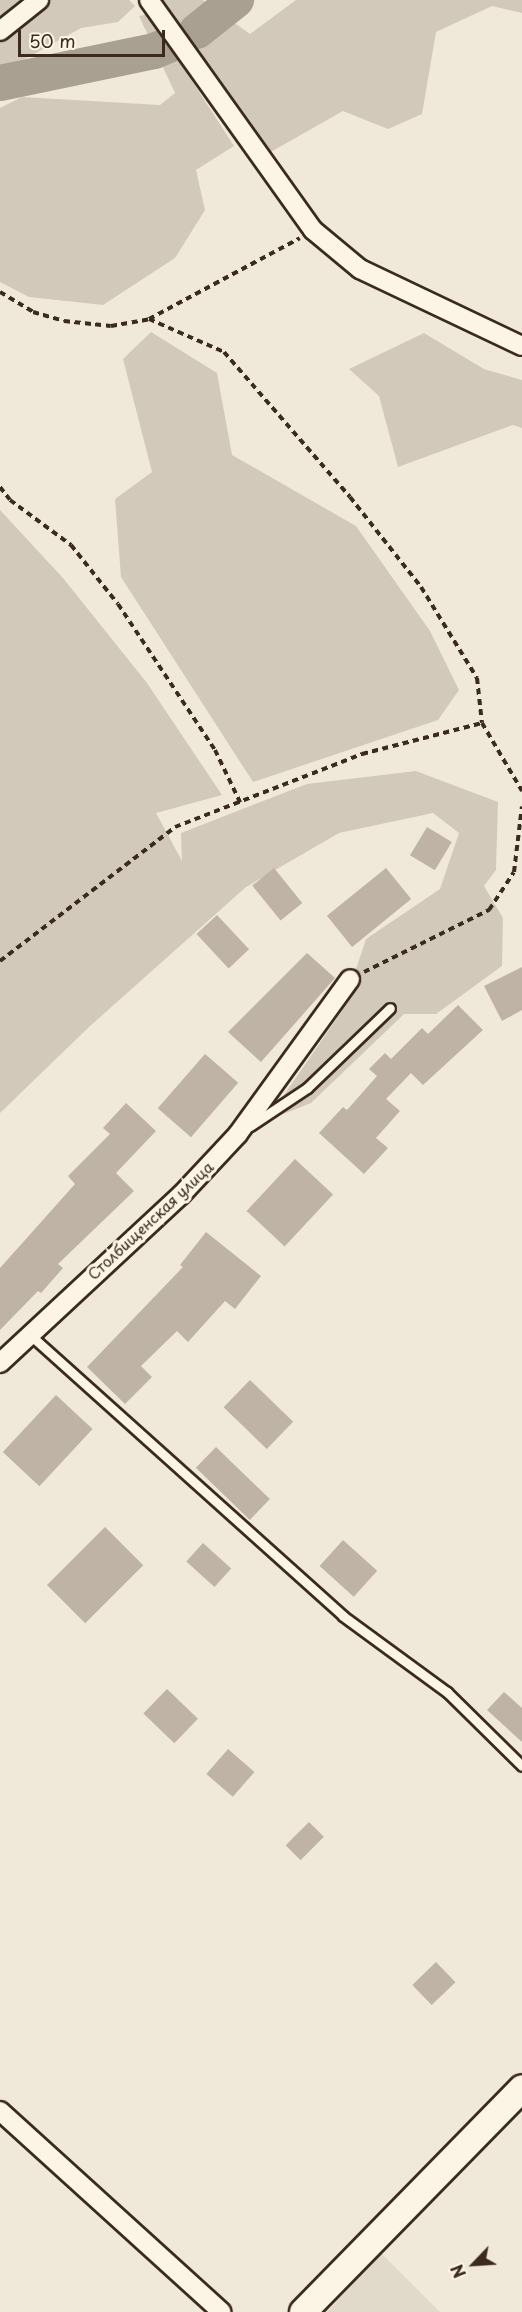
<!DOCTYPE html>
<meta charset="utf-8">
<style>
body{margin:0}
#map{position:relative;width:522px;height:2312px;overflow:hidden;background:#f0e9d9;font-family:"Playpen Sans",sans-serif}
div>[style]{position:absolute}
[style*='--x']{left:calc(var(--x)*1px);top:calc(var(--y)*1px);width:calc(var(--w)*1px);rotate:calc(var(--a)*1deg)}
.built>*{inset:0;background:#e1d9c9}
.green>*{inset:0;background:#d2c9ba}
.river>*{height:36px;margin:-18px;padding:0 18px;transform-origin:18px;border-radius:18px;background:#aaa091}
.building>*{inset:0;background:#beb3a4;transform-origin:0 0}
.path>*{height:4px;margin-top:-2px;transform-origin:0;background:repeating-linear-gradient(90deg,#3b2a1e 0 6px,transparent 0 10.5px)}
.roads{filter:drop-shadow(2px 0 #3b2a1e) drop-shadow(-2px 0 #3b2a1e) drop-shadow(0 2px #3b2a1e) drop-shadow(0 -2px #3b2a1e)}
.lane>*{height:9px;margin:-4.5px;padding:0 4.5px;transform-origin:4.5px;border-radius:4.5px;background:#fcf5e5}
.street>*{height:18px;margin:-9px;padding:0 9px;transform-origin:9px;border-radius:9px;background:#fcf5e5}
.secondary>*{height:26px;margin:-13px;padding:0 13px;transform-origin:13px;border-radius:13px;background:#fcf5e5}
span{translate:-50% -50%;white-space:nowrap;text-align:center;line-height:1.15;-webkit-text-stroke:6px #fcf5e5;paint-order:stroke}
.street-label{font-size:15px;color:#3b2a1e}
.north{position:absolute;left:444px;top:2234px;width:60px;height:60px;-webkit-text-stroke:4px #fcf5e5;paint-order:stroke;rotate:245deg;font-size:16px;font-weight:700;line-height:24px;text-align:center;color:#3b2a1e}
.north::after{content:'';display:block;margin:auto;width:21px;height:27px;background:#3b2a1e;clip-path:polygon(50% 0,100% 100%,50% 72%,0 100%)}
.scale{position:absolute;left:18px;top:30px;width:147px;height:27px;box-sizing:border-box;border:3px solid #3b2a1e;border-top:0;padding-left:8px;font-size:18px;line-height:21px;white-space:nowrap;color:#3b2a1e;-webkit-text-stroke:4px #fcf5e5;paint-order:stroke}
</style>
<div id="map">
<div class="built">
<div style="clip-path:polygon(381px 2253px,440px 2312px,327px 2312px)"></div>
</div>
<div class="green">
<div style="clip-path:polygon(0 0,129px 0,135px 6px,118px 22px,81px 28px,0 73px)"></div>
<div style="clip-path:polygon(163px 0,203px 0,250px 34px,296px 0,522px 0,522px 13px,492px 6px,436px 32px,422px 114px,388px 129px,343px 111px,269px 153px)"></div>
<div style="clip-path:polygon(149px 14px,234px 146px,196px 170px,205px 210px,175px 258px,103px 305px,29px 297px,0 282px,0 108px,22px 97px,160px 105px,175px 93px,139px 16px)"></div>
<div style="clip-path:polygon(151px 332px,217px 373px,232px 455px,356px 526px,430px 631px,459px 690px,438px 720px,253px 782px,121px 577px,115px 499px,152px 472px,123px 359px)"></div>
<div style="clip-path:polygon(424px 333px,484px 369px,522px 380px,522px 428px,513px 425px,398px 467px,379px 396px,349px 369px)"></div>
<div style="clip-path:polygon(0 510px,63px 578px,147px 683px,222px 795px,156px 813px,182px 861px,181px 833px,307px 784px,416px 771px,498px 802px,496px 870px,484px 886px,503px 918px,502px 966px,436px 1014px,404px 1014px,311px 1103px,266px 1121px,342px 1011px,366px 939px,440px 889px,459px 833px,433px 813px,339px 833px,246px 887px,89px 1027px,0 1113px)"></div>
</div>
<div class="river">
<div style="--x:197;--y:31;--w:50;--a:-38.5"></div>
<div style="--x:0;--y:83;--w:157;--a:-11.7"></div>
<div style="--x:154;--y:51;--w:22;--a:-22"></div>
</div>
<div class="building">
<div style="left:427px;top:827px;width:29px;height:33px;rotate:31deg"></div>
<div style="left:274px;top:868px;width:45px;height:28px;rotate:51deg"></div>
<div style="left:386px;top:868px;width:40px;height:76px;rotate:51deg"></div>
<div style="left:217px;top:915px;width:47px;height:28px;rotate:47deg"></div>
<div style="clip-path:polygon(307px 953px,335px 978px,261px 1062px,228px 1032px)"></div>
<div style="clip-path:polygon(522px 967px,522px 1010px,502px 1021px,484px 986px)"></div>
<div style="clip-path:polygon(458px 1005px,483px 1030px,423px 1085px,411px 1073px,386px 1099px,400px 1111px,376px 1138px,388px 1148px,364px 1174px,319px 1133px,343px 1107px,347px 1110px,377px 1076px,369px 1069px,385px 1053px,391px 1059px,422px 1028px,428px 1034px)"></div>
<div style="left:205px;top:1054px;width:44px;height:72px;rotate:41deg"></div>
<div style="clip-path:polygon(126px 1103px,156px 1131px,116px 1173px,134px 1191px,58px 1264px,63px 1268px,41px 1293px,38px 1291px,0 1330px,0 1268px,75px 1184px,68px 1176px,110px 1134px,103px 1128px)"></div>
<div style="left:295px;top:1159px;width:52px;height:71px;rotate:43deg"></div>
<div style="clip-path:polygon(206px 1232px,261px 1276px,235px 1309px,225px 1301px,188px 1342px,177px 1331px,141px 1366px,152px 1377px,125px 1404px,87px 1367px,183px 1267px,180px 1265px)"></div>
<div style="left:250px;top:1380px;width:60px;height:38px;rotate:44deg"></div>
<div style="left:56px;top:1395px;width:50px;height:78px;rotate:43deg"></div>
<div style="left:216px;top:1447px;width:75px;height:29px;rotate:44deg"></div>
<div style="left:105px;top:1527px;width:54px;height:82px;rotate:45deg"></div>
<div style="left:343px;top:1540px;width:46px;height:35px;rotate:42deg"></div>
<div style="left:203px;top:1543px;width:38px;height:25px;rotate:42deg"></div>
<div style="left:167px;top:1689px;width:43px;height:34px;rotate:44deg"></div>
<div style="clip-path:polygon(504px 1692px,522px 1708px,522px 1742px,487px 1710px)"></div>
<div style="left:228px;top:1749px;width:35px;height:33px;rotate:41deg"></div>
<div style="left:309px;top:1822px;width:21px;height:33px;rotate:45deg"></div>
<div style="left:436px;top:1962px;width:28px;height:33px;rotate:46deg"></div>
</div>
<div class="path">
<div style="--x:0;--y:292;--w:39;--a:31"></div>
<div style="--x:33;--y:312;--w:32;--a:16"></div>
<div style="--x:64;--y:321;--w:47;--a:6.1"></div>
<div style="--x:111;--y:326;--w:39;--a:-10"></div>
<div style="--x:149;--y:319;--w:171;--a:-28.2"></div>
<div style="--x:149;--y:319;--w:82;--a:23.7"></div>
<div style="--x:224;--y:352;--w:192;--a:49"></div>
<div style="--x:350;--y:497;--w:115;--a:51.7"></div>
<div style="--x:421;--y:587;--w:107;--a:58.4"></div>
<div style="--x:477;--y:678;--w:45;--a:83.7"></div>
<div style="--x:0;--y:487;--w:16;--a:52"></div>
<div style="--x:10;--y:500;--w:76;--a:36.4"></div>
<div style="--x:71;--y:545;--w:75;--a:51.5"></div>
<div style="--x:118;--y:604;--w:175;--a:56.4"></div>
<div style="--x:215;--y:750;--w:58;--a:64.3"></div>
<div style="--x:0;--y:961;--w:220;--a:-37.4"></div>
<div style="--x:175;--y:827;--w:201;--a:-21.3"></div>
<div style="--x:362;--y:754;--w:124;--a:-14.5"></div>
<div style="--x:482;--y:723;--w:79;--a:59.5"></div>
<div style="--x:364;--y:972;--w:140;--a:-26.4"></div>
<div style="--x:489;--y:910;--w:45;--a:-56.7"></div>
<div style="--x:514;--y:872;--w:66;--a:-83.1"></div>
</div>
<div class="roads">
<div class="lane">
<div style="--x:250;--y:1126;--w:69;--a:-33.7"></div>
<div style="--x:307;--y:1088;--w:115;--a:-43.9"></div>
<div style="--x:28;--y:1333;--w:423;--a:41.9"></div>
<div style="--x:343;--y:1616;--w:129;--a:36.2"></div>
<div style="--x:447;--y:1692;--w:105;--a:44.6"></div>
</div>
<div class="street">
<div style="--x:149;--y:0;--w:282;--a:54.5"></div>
<div style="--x:313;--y:230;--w:61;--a:39.7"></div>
<div style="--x:360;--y:269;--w:179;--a:25.4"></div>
<div style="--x:0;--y:31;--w:50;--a:-38.5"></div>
<div style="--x:0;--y:1363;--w:247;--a:-42.9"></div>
<div style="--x:181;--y:1195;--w:83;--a:-46.9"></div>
<div style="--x:238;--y:1134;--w:191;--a:-54.1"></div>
<div style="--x:0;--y:2111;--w:299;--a:42.2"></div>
</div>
<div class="secondary">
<div style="--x:303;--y:2312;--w:313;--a:-45.6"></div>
</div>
</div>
<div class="street-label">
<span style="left:150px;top:1220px;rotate:-43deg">Столбищенская улица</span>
</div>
<div class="north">N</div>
<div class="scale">50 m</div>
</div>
